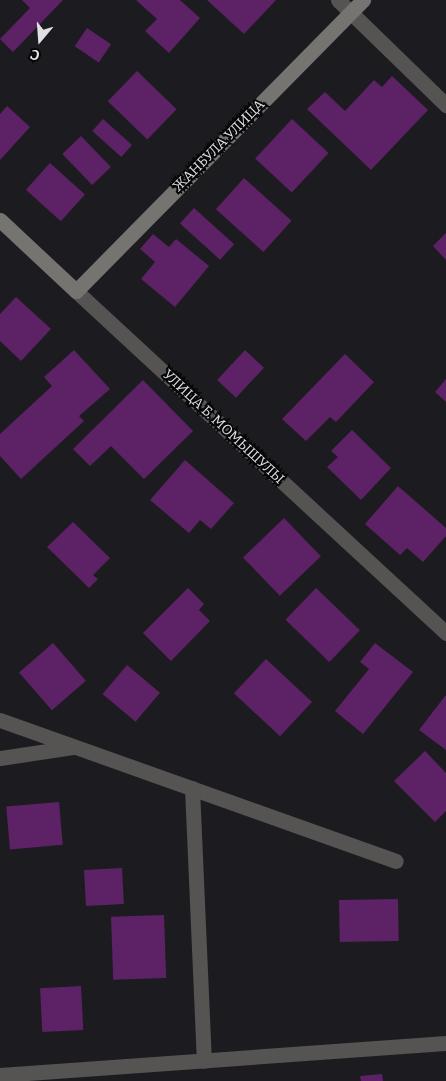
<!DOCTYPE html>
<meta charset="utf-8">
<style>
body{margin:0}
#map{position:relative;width:446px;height:1081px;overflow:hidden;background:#1c1b1f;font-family:Bitter,serif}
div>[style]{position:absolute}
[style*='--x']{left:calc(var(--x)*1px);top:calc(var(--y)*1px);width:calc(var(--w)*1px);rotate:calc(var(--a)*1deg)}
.building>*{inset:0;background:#5c2265;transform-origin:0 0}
.street>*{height:15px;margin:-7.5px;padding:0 7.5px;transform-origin:7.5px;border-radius:7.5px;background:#555452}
.secondary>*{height:15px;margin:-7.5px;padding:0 7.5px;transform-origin:7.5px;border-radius:7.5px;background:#767471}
span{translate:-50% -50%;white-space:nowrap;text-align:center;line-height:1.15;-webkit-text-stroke:4px #060608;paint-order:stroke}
.street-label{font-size:14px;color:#e1e1e4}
.north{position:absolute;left:15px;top:15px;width:50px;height:50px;-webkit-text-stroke:4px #060608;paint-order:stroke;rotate:198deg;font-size:14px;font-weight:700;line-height:20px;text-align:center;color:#e1e1e4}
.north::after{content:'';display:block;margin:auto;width:18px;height:22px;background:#e1e1e4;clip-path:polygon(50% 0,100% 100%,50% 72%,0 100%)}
</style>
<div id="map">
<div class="building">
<div style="clip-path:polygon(22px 0,63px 0,13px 52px,0 39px,30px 8px)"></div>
<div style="clip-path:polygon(136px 0,180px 0,200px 18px,169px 53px,145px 31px,157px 19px)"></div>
<div style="clip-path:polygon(207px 0,276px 0,244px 34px)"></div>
<div style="left:87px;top:28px;width:29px;height:22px;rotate:34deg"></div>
<div style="left:137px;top:71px;width:55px;height:42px;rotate:44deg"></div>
<div style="clip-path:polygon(392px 76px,428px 110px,371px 170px,307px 109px,325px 92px,345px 111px,374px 80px,382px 87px)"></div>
<div style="clip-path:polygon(7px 106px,30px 127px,0 160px,0 114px)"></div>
<div style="left:103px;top:119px;width:39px;height:16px;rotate:42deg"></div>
<div style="left:292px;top:119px;width:50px;height:54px;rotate:43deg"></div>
<div style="left:81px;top:136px;width:43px;height:26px;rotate:46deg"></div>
<div style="left:50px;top:163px;width:47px;height:36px;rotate:42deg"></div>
<div style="left:244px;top:178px;width:64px;height:42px;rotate:42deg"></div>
<div style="left:194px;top:208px;width:54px;height:21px;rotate:42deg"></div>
<div style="clip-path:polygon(446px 233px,446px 260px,433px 246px)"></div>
<div style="clip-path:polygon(153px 234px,169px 247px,176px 239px,209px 266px,175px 307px,141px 279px,155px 262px,140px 249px)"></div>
<div style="clip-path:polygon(16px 297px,51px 329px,21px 361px,0 341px,0 314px)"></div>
<div style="clip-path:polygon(74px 350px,110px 389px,79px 416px,84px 421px,21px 479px,0 456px,0 434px,52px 386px,44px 377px)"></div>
<div style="left:245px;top:350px;width:26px;height:41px;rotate:43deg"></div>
<div style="clip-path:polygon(345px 354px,374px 382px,336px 422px,330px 417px,306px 441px,282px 419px)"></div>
<div style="clip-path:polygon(446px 379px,446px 402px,435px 392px)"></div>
<div style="clip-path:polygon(143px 380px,193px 431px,144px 479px,111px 446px,90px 466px,73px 449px)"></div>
<div style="clip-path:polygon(352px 430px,391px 468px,361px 500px,327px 467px,338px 457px,331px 451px)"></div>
<div style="clip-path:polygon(185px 460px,234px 503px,211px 529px,200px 520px,189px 533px,150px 500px)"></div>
<div style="clip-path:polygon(398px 486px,446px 528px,446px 536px,423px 562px,407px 548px,400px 555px,365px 524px)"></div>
<div style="left:284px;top:518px;width:53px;height:57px;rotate:46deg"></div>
<div style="clip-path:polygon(73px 522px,110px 558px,93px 575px,98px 579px,89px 588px,47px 547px)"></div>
<div style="clip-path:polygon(188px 588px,204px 604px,199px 610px,210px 621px,171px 661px,143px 633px)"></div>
<div style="left:316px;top:588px;width:61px;height:44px;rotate:44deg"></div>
<div style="left:53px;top:643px;width:50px;height:45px;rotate:49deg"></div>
<div style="clip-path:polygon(375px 643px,413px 672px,363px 734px,335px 711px,369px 669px,360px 662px)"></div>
<div style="left:266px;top:659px;width:63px;height:47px;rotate:43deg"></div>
<div style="left:127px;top:665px;width:43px;height:38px;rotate:40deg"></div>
<div style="clip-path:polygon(445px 696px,446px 696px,446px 750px,419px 730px)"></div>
<div style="clip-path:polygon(425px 751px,446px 773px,446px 811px,435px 822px,394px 781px)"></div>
<div style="left:59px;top:802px;width:43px;height:53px;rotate:85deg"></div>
<div style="left:122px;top:868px;width:36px;height:38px;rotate:87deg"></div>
<div style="left:398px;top:899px;width:42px;height:59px;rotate:89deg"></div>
<div style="left:164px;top:915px;width:63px;height:53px;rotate:88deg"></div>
<div style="left:81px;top:986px;width:44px;height:41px;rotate:87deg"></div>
<div style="clip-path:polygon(382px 1074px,383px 1081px,361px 1081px,360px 1076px)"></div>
</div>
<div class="street">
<div style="--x:338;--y:0;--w:151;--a:44.2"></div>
<div style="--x:76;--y:291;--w:504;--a:42.75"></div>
<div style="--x:0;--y:720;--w:420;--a:19.6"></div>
<div style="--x:0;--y:758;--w:75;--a:-8.5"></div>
<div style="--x:192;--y:788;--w:273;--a:87.5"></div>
<div style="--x:0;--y:1075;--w:447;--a:-4.1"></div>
</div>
<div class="secondary">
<div style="--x:0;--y:220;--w:104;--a:43.1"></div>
<div style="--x:76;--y:291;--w:409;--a:-45.4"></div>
</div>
<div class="street-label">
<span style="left:219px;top:146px;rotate:-45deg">ЖАНБУЛА УЛИЦА</span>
<span style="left:223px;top:427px;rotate:43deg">УЛИЦА Б. МОМЫШУЛЫ</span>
</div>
<div class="north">С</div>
</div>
